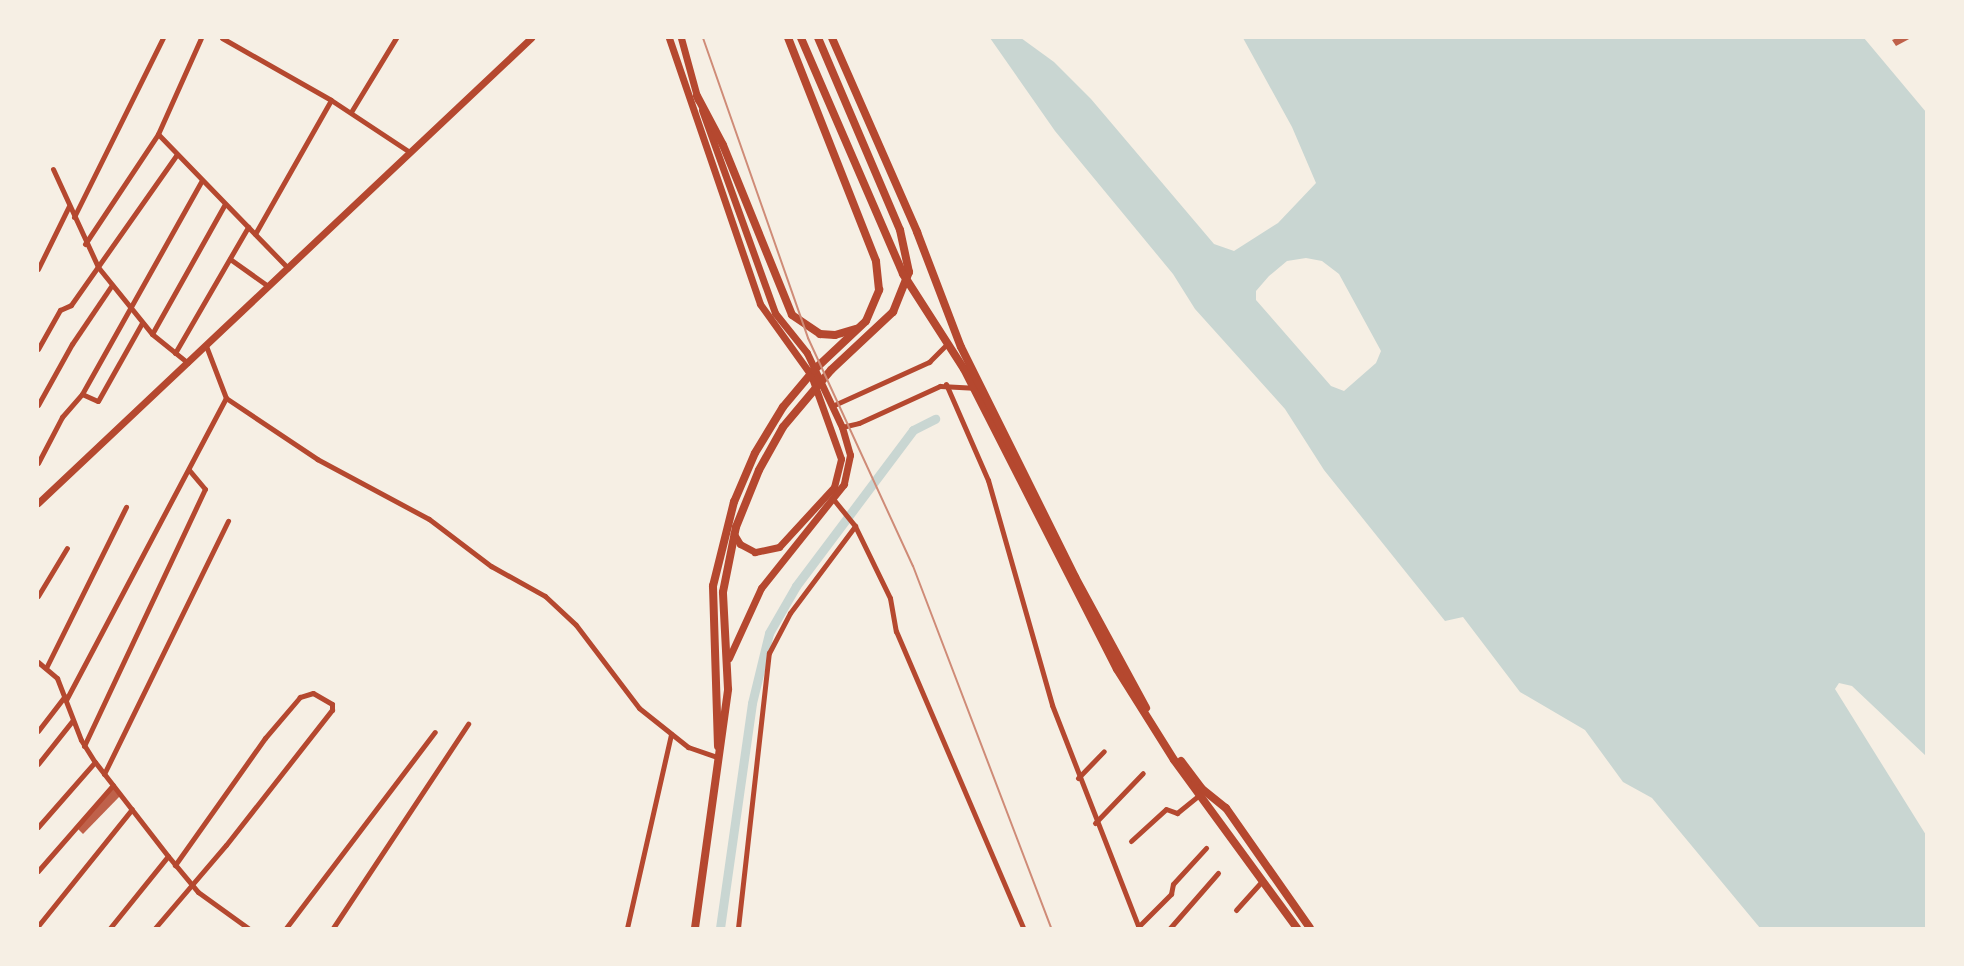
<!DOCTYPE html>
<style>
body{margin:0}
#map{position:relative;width:1964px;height:966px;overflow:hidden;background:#f6efe4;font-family:Barlow,sans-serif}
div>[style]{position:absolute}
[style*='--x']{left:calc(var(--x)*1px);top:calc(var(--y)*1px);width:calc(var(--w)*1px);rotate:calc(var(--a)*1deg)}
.water>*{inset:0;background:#c9d6d2}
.canal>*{height:9px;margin:-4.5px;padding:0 4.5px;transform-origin:4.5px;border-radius:4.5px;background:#c9d6d2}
.building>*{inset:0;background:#bf614a}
.minor>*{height:5px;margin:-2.5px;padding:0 2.5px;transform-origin:2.5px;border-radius:2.5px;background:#b5482f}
.tertiary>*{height:7px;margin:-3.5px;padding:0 3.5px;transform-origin:3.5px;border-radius:3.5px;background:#b5482f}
.secondary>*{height:8px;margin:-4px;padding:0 4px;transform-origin:4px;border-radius:4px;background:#b5482f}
.trunk>*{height:8px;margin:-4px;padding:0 4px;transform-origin:4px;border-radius:4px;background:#b5482f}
.rail>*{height:2px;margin:-1px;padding:0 1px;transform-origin:1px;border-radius:1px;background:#cf8b77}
span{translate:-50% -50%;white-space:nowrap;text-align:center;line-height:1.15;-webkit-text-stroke:6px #f6efe4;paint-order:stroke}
.frame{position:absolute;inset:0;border:39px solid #f6efe4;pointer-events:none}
</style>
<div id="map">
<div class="water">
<div style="clip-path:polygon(evenodd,990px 38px,1021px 38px,1054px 62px,1091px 99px,1214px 244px,1234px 251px,1278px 223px,1316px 183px,1292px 127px,1243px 38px,1864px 38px,1926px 112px,1926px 756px,1852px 686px,1839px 683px,1835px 689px,1926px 835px,1926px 928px,1760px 928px,1652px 798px,1623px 782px,1585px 730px,1520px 692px,1463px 617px,1445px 621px,1324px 470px,1285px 409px,1195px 309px,1173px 274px,1055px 131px,990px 38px,1306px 258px,1322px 261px,1339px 274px,1381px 351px,1376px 363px,1344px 391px,1331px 386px,1256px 300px,1256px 291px,1269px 276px,1287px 261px,1306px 258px)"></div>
</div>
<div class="canal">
<div style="--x:720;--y:928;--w:227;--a:-81.9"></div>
<div style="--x:752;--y:703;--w:72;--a:-76.3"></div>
<div style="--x:769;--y:633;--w:54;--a:-60.1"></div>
<div style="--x:796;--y:586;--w:195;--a:-53.1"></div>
<div style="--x:913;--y:430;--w:25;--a:-27"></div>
</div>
<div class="building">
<div style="clip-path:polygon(1897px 38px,1911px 38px,1896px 46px,1892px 40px)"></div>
<div style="clip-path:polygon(113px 787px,120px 796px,83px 834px,77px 828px)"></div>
</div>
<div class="minor">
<div style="--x:222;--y:38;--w:125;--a:29.6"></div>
<div style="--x:331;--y:100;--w:92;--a:33.5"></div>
<div style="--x:351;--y:112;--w:87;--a:-58.7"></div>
<div style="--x:158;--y:134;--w:187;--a:45.9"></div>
<div style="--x:53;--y:169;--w:108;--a:65.3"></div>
<div style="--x:98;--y:267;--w:86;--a:51.1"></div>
<div style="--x:152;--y:334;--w:46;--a:38.9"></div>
<div style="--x:74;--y:217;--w:200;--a:-63.6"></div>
<div style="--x:255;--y:234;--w:154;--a:-60.4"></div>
<div style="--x:85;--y:244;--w:132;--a:-56.4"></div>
<div style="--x:158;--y:134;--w:105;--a:-65.9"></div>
<div style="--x:230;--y:259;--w:47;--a:35.4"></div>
<div style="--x:38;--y:269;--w:70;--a:-63.8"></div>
<div style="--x:152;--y:334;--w:149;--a:-60.7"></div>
<div style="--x:38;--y:349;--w:45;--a:-60.6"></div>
<div style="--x:60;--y:310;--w:12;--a:-24"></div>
<div style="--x:71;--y:305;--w:184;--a:-54.9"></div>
<div style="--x:175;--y:353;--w:146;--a:-59.9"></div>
<div style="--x:946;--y:384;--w:105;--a:66.4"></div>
<div style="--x:988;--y:480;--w:234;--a:74.1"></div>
<div style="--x:1052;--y:705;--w:239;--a:68.7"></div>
<div style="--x:82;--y:394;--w:17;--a:24"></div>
<div style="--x:98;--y:401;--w:90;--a:-60.6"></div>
<div style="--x:226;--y:398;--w:110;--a:33.8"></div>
<div style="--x:317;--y:459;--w:127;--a:28.2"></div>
<div style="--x:429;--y:519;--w:78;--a:37.2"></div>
<div style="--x:491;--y:566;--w:62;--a:29.1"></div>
<div style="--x:545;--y:596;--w:42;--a:43.1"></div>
<div style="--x:576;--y:625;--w:104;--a:52.8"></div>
<div style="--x:639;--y:708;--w:63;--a:38.5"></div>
<div style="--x:688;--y:747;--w:31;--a:19"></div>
<div style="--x:38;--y:405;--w:70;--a:-60.9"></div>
<div style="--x:72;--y:344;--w:71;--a:-55.9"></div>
<div style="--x:832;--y:406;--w:107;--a:-24.4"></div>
<div style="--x:929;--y:362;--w:25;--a:-45"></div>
<div style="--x:842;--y:427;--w:17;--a:-13"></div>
<div style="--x:859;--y:423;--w:89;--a:-24.6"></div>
<div style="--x:940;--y:386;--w:33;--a:3"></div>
<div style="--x:38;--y:463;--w:52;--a:-62.4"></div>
<div style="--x:62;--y:417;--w:30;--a:-49"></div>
<div style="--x:82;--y:394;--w:245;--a:-60.7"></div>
<div style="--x:834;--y:500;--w:33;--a:51"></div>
<div style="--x:855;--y:526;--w:80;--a:64.1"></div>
<div style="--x:890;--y:598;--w:34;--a:80"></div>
<div style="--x:896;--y:631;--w:323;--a:66.8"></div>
<div style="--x:38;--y:596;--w:56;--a:-58.9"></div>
<div style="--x:38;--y:662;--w:25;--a:40"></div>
<div style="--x:57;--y:678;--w:66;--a:68.8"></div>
<div style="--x:81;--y:740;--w:26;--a:58"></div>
<div style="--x:95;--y:762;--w:119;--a:52.2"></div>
<div style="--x:168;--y:856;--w:47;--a:50.2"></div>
<div style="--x:198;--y:892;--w:62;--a:35.8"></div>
<div style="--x:46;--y:668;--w:180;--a:-63.6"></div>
<div style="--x:66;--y:700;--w:342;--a:-62.1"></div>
<div style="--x:226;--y:398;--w:56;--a:-111"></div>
<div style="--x:38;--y:731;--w:44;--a:-52.4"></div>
<div style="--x:84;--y:746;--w:284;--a:-64.8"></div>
<div style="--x:205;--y:489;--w:25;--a:-130"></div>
<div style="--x:38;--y:764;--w:56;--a:-51.5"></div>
<div style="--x:104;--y:774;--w:282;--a:-63.9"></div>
<div style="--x:1078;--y:778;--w:37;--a:-46"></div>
<div style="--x:1095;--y:823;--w:69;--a:-46.2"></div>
<div style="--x:38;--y:827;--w:86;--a:-48.8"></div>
<div style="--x:1131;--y:841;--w:47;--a:-42.4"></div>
<div style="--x:1166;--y:809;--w:12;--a:20"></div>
<div style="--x:1177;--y:813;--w:28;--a:-39"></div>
<div style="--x:38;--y:871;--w:114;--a:-48.9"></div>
<div style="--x:1236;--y:910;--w:39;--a:-48"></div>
<div style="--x:38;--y:926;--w:150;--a:-51.2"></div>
<div style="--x:1138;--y:927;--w:47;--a:-45"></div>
<div style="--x:1171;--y:894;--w:10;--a:-79"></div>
<div style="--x:1173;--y:884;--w:49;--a:-47.5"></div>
<div style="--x:110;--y:928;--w:92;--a:-51.1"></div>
<div style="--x:155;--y:928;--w:109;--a:-49.5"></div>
<div style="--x:226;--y:845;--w:172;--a:-51.9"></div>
<div style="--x:332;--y:710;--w:6;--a:-90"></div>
<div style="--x:332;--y:704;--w:22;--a:-150"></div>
<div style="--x:313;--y:693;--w:14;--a:163"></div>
<div style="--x:300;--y:697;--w:54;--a:130.5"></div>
<div style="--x:265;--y:738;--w:156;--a:125.3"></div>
<div style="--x:286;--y:928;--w:246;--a:-52.8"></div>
<div style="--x:333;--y:928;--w:245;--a:-56.5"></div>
<div style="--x:627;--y:928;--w:199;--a:-77.2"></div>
<div style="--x:738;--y:928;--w:277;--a:-83.6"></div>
<div style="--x:769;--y:653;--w:45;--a:-62.3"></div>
<div style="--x:790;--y:613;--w:109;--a:-53.2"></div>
<div style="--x:1170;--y:928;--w:73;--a:-48.9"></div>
</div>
<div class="tertiary">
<div style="--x:669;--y:38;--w:281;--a:71.1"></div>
<div style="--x:760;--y:304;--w:87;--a:54.3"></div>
<div style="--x:811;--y:375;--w:89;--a:70.3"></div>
<div style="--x:841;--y:459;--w:29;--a:104"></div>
<div style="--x:834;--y:487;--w:81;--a:132.5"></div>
<div style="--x:779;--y:547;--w:25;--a:168"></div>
<div style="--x:755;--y:552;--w:17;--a:-152"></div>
<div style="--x:740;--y:544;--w:12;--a:-121"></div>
<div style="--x:681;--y:38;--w:64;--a:74.7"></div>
<div style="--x:702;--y:110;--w:216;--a:70.2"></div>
<div style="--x:775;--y:313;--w:51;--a:51.3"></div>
<div style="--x:807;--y:353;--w:82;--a:64.7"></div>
<div style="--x:842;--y:427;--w:29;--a:74"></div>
<div style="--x:850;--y:455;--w:30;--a:102"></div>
<div style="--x:844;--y:484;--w:133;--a:128.6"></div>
<div style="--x:761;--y:588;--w:77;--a:114.6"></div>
<div style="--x:38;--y:503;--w:678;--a:-43.33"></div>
</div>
<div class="secondary">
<div style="--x:697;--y:96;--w:55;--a:62"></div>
<div style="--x:723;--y:145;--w:183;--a:67.9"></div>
<div style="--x:792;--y:315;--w:34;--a:34"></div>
<div style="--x:820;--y:334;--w:15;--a:4"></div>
<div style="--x:835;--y:335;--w:22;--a:-16"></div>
<div style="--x:718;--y:746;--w:160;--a:-91.8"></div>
<div style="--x:713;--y:586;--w:87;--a:-76"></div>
<div style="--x:734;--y:502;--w:53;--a:-66.8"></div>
<div style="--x:755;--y:453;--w:54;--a:-58.7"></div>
<div style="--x:783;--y:407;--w:48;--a:-50"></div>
<div style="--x:814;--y:370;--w:71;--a:-43.3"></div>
<div style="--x:866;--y:321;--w:34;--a:-67"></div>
<div style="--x:879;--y:290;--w:29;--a:-96"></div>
<div style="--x:876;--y:261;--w:240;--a:-111.5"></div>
<div style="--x:695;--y:928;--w:241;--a:-82.1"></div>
<div style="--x:728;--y:689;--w:97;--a:-93"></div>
<div style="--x:723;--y:592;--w:66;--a:-78.7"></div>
<div style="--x:736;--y:527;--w:61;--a:-68"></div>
<div style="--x:759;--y:470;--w:49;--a:-60.8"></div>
<div style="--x:783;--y:427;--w:75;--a:-49.9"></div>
<div style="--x:831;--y:370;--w:85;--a:-43.1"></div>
<div style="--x:893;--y:312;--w:43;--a:-68.2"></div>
<div style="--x:909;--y:272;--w:43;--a:-102.1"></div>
<div style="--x:900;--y:230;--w:209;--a:-113.1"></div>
</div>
<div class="trunk">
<div style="--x:801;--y:38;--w:257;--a:66.6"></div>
<div style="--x:903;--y:274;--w:113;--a:57.3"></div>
<div style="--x:964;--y:369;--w:337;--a:63"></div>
<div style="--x:1117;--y:669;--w:107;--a:57.9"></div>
<div style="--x:1174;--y:760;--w:208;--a:53.8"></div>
<div style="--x:832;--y:38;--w:212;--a:66.3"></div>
<div style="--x:917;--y:232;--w:123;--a:69.1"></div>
<div style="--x:961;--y:347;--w:257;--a:63.6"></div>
<div style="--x:1075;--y:577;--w:149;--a:61.5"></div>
<div style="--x:1181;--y:761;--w:34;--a:53"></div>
<div style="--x:1201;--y:788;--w:32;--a:39"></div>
<div style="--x:1226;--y:808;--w:146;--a:55"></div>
</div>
<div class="rail">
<div style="--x:703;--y:38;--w:318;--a:70.7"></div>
<div style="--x:808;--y:338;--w:251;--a:65.3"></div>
<div style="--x:913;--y:566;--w:387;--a:69.1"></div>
</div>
<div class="frame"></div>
</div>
